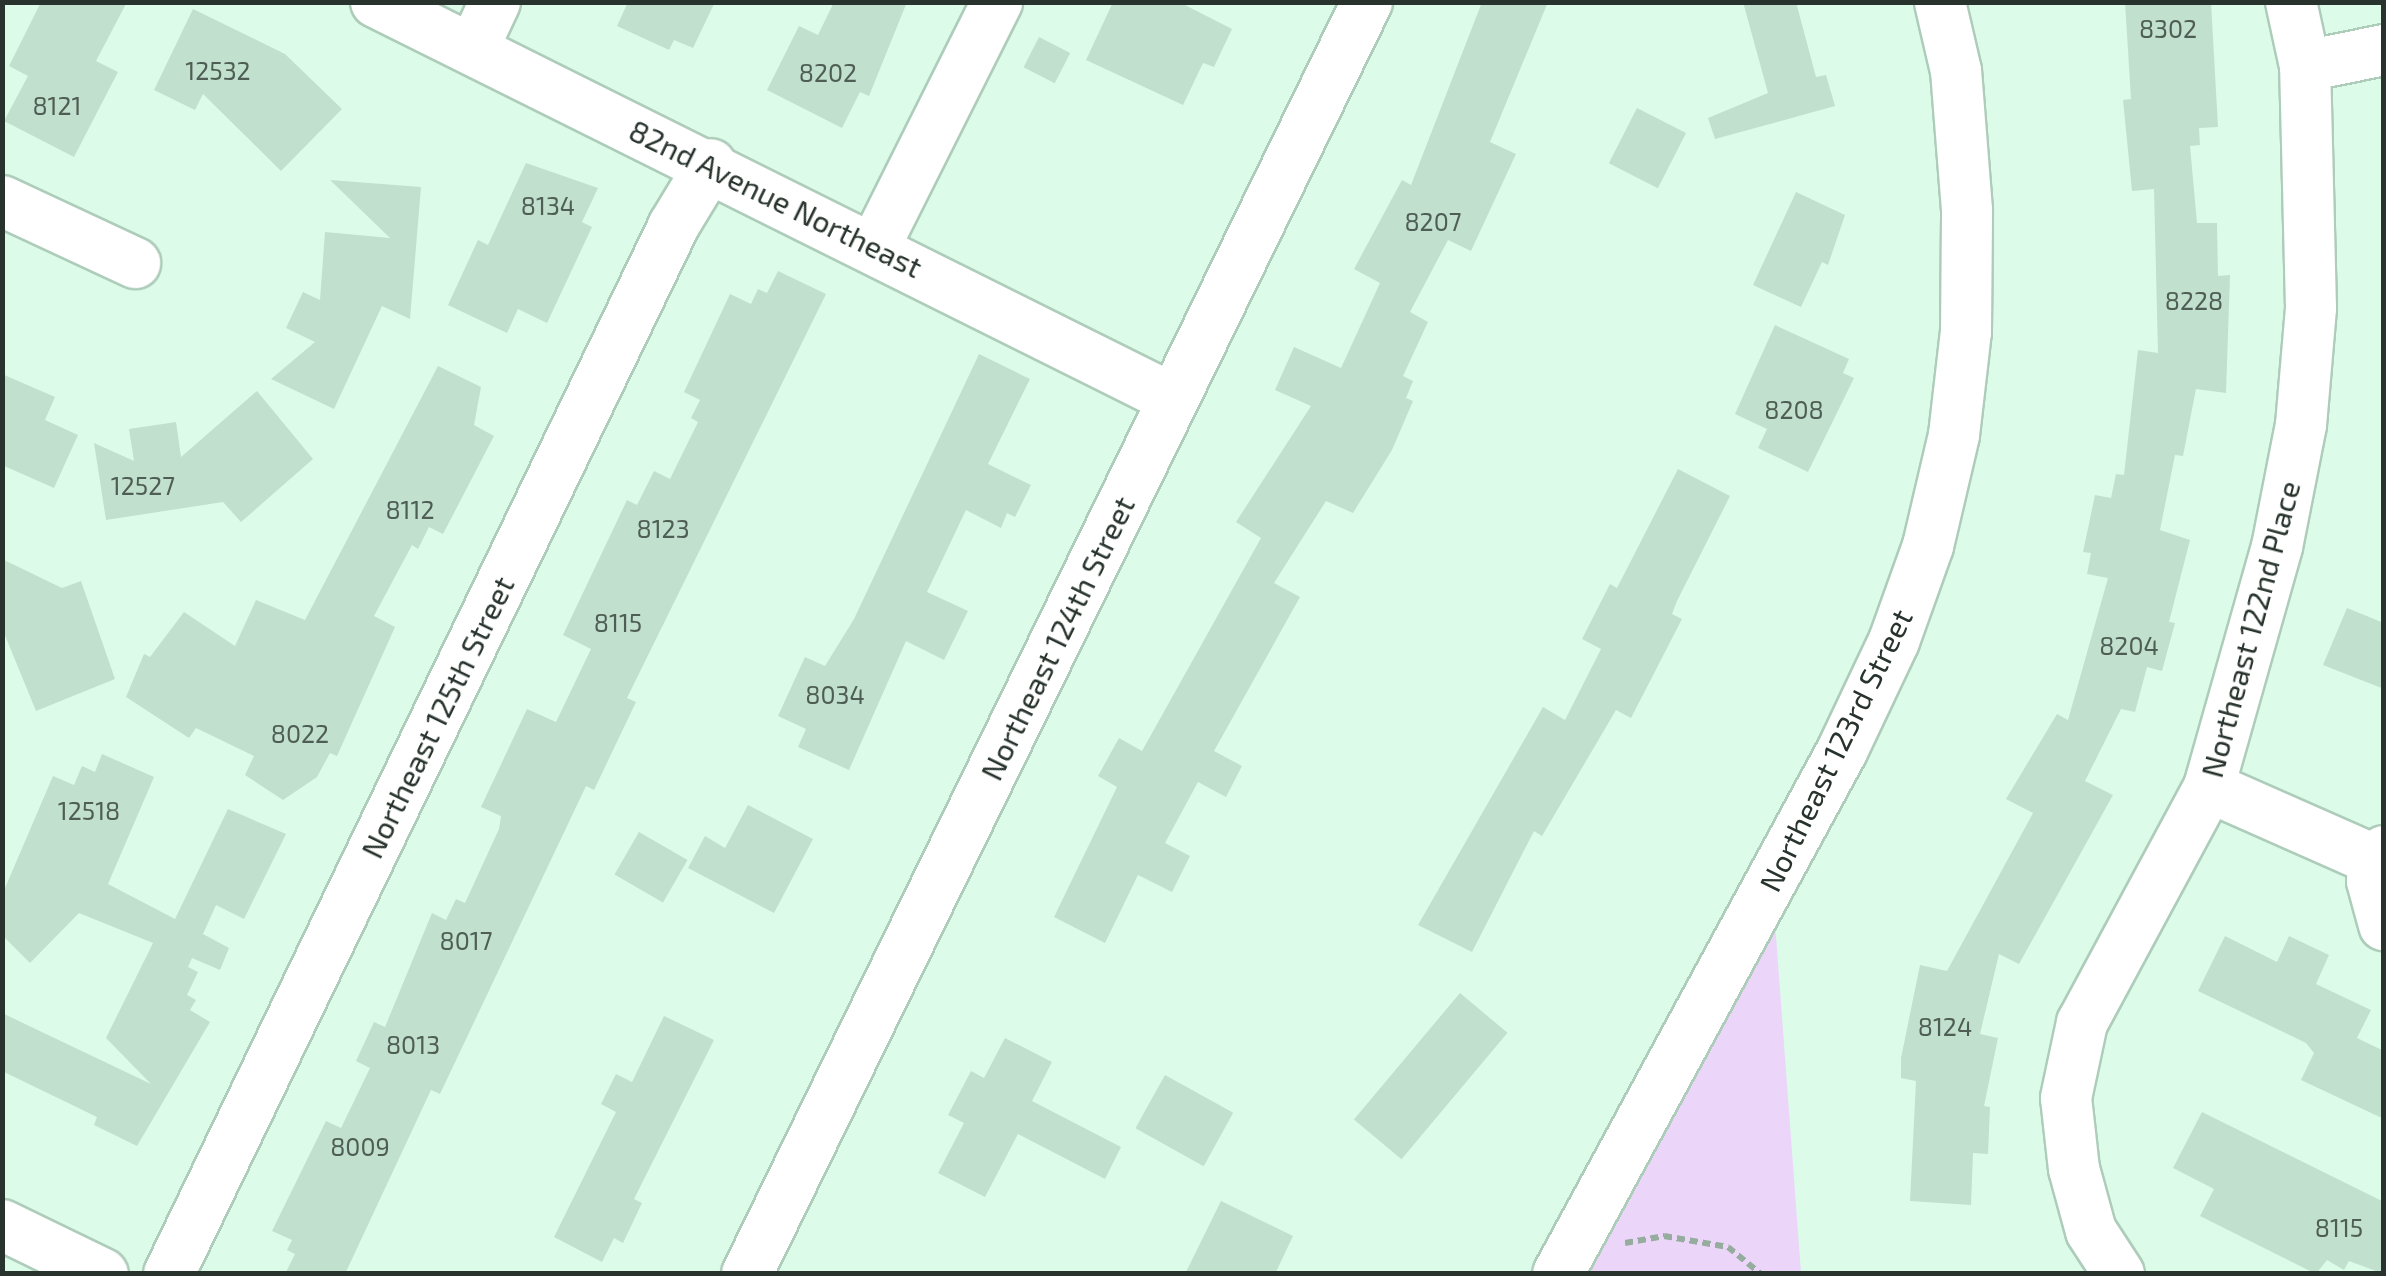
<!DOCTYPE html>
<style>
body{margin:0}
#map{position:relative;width:2386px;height:1276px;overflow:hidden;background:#ddfbe9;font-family:"Exo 2",sans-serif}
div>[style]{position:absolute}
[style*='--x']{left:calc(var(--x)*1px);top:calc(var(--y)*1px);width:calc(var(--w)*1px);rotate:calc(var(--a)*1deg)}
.green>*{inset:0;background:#ebd6f9}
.building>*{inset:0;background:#c2e0ce;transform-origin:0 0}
.path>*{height:6px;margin-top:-3px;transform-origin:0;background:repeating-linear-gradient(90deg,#95ac9e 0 8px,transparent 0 13px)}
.roads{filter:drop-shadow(2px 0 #aeccba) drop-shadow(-2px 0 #aeccba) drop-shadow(0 2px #aeccba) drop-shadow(0 -2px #aeccba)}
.minor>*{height:50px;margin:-25px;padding:0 25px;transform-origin:25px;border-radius:25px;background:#fff}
span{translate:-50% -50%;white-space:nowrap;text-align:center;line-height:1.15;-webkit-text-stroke:10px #fff;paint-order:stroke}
.number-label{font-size:25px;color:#4e5e54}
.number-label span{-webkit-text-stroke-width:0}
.street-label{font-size:30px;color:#27332c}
.frame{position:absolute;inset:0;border:5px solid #27332c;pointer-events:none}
</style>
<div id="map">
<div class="green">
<div style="clip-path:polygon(1772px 882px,1801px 1273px,1560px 1273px)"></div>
</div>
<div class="building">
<div style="clip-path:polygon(41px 2px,127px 2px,96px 61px,118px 72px,74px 157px,4px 121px,28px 76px,9px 66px)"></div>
<div style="clip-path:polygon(628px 2px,715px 2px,693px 48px,674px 40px,669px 50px,617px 26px)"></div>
<div style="clip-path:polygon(834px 2px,907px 2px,869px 96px,860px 92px,842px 128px,767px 90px,799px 26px,818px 35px)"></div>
<div style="clip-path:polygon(1113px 2px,1179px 2px,1232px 29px,1214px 67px,1203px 63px,1183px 105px,1086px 60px)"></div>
<div style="clip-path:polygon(1482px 2px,1548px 2px,1490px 142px,1516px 154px,1471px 251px,1448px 240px,1410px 312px,1428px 322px,1403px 376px,1413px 381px,1406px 398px,1413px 401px,1392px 450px,1353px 513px,1326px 501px,1274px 583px,1300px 597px,1214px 751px,1242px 766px,1226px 797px,1198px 782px,1165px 843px,1190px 856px,1172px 892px,1138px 875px,1105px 943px,1054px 917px,1117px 787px,1098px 776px,1119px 738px,1142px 751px,1261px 538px,1236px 522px,1311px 406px,1275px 390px,1294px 347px,1341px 368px,1380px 283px,1354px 269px,1402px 180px,1411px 185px)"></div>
<div style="clip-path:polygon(1743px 2px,1796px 2px,1816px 77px,1826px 75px,1835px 106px,1715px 139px,1708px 118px,1768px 93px)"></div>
<div style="clip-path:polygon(2125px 2px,2211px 2px,2218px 127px,2199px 128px,2200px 145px,2190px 146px,2197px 223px,2217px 223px,2218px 276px,2230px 275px,2226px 393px,2196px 389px,2183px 456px,2175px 455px,2160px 530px,2190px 540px,2169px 622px,2175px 623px,2162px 671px,2147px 667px,2135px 712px,2121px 709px,2085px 781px,2113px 795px,2019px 964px,1999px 954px,1980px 1034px,1998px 1038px,1984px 1106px,1990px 1107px,1988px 1154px,1973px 1153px,1971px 1205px,1910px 1201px,1916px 1081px,1901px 1078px,1901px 1058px,1920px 965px,1947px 971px,2033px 813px,2006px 799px,2057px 714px,2068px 720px,2108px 578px,2087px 574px,2091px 553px,2083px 552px,2095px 495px,2111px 498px,2116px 474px,2124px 475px,2138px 350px,2158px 353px,2154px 189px,2132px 191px,2123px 100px,2131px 99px)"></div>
<div style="clip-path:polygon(193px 9px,285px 54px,342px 109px,281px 171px,203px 94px,195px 110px,154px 90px)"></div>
<div style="left:1039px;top:37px;width:35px;height:34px;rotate:27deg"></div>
<div style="left:1637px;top:108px;width:55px;height:62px;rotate:27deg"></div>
<div style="clip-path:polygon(526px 163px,598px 188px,582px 222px,592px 227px,547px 323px,518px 309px,507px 333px,448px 305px,478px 240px,488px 245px)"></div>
<div style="clip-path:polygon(330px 180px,421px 187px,410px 319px,382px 306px,334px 409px,271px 379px,315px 342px,286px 328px,303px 292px,320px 300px,325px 232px,390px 238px)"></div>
<div style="clip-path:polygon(1796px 192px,1845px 215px,1828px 265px,1822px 262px,1801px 307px,1753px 285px)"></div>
<div style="clip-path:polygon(778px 271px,826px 294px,627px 698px,636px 702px,594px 790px,586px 786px,440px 1094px,431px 1090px,345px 1274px,285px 1274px,295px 1254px,287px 1250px,292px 1240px,272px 1231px,326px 1121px,341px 1128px,370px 1068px,356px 1061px,374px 1022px,385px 1027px,432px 913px,446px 920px,456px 899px,465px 903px,499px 829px,501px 816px,481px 807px,527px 709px,556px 722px,591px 649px,563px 635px,627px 500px,637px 505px,654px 471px,670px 479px,698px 422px,691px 418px,700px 400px,684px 392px,730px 294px,751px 304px,758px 289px,767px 293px)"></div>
<div style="clip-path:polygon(1775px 325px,1849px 359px,1843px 373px,1854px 378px,1808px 472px,1758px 448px,1767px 429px,1735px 414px)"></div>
<div style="clip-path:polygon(979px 354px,1030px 379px,988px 464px,1031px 485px,1015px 517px,1007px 513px,1001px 528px,966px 510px,927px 592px,968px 611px,944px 660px,906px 641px,849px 770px,798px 747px,806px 729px,778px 716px,805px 657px,825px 666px,854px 619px)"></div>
<div style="clip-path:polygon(438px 366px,481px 387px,474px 425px,494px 436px,443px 534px,429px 527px,418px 549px,412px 545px,374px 616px,395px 627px,337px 756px,330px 753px,317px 777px,283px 800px,245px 775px,254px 756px,196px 728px,189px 738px,126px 697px,144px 654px,150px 657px,184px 612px,235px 646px,256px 600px,305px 620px)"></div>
<div style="clip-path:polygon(2px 374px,55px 397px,45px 420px,78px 435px,54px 488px,2px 465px)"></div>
<div style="clip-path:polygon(257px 391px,313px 459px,241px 522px,223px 502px,106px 520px,94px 443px,134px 461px,129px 429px,176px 422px,181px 457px)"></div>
<div style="clip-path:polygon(1678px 469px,1730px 496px,1677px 601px,1672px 614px,1682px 619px,1631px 718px,1616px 710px,1542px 836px,1534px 831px,1472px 952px,1418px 925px,1543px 707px,1565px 720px,1601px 649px,1582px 639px,1610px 584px,1617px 588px)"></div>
<div style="clip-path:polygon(2px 559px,62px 588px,81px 581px,115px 679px,36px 711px,2px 628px)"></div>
<div style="clip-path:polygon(2347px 608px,2384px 623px,2384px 689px,2323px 665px)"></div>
<div style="clip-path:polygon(102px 754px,154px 777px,108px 884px,175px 919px,228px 809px,286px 834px,244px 919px,216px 905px,203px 934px,229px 948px,220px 970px,192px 958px,188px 967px,198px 972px,187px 995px,196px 1000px,190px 1010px,210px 1022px,137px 1146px,94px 1125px,97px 1117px,2px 1071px,2px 1013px,151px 1084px,106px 1038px,153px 943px,79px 913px,30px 963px,2px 935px,2px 895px,53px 776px,74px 785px,82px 766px,95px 772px)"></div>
<div style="clip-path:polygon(748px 805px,813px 839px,774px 913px,688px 868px,705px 836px,725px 848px)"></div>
<div style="left:639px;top:832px;width:56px;height:49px;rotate:30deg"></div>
<div style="clip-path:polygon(2225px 936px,2277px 962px,2289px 936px,2329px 955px,2316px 984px,2371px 1010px,2357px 1038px,2384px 1051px,2384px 1119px,2301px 1080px,2314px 1053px,2306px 1043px,2198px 991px)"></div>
<div style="left:1460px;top:993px;width:62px;height:165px;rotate:40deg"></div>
<div style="clip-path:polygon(664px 1016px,714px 1040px,634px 1199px,642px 1203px,623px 1243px,614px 1238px,602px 1262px,554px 1237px,616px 1112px,601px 1104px,616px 1074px,632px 1082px)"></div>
<div style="clip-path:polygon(1005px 1038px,1052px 1062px,1032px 1101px,1121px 1147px,1105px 1179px,1018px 1134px,985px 1197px,938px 1173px,964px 1123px,948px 1115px,971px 1071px,984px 1078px)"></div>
<div style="left:1165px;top:1075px;width:78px;height:61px;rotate:29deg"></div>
<div style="clip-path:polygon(2202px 1112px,2384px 1202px,2384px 1274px,2349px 1261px,2344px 1270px,2327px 1260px,2316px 1274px,2200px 1216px,2214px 1189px,2173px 1168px)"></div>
<div style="clip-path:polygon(1221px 1201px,1293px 1236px,1275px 1274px,1185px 1274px)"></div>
</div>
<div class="path">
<div style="--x:1625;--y:1243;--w:40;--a:-10"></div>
<div style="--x:1664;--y:1236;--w:65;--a:9.8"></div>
<div style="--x:1728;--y:1247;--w:43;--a:39.3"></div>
</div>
<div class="roads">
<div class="minor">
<div style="--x:376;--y:2;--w:890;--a:26.48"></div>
<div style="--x:473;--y:49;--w:52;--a:-64.9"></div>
<div style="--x:2305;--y:66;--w:81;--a:-11.4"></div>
<div style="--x:2;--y:201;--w:147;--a:25"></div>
<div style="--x:875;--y:246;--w:273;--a:-63.4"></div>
<div style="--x:2209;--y:787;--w:184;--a:23.8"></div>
<div style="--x:2384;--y:851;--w:32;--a:112"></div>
<div style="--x:2372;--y:881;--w:46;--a:74.7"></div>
<div style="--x:2;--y:1225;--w:112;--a:25.9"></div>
<div style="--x:169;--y:1274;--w:1164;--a:-64.29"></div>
<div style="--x:674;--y:225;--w:71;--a:-58.8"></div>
<div style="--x:747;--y:1274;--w:1415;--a:-64.01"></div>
<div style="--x:1558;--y:1274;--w:595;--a:-61.5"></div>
<div style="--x:1842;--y:751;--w:122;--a:-64.7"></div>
<div style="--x:1894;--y:641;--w:101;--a:-70.3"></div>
<div style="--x:1928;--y:546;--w:114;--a:-76.8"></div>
<div style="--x:1954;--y:435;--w:104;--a:-83.4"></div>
<div style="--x:1966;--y:332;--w:122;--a:-89.5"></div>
<div style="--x:1967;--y:210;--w:139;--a:-94.5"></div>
<div style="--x:1956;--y:71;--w:71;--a:-103.1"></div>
<div style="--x:2119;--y:1274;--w:51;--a:-123.1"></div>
<div style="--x:2091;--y:1231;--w:64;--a:-105.3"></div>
<div style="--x:2074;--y:1169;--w:71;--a:-96.4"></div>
<div style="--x:2066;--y:1098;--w:77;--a:-78"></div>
<div style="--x:2082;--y:1023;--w:268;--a:-61.7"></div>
<div style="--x:2209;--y:787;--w:249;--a:-74.2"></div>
<div style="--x:2277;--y:547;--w:124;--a:-78.9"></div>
<div style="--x:2301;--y:425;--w:117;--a:-85.1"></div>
<div style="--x:2311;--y:308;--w:242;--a:-91.4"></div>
<div style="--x:2305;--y:66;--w:66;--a:-102.3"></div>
</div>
</div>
<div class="number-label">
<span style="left:2168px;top:28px">8302</span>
<span style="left:218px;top:70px">12532</span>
<span style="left:828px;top:72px">8202</span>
<span style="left:57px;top:105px">8121</span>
<span style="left:548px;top:205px">8134</span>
<span style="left:1433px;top:221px">8207</span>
<span style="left:2194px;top:300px">8228</span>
<span style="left:1794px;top:409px">8208</span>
<span style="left:143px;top:485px">12527</span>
<span style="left:410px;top:509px">8112</span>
<span style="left:663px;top:528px">8123</span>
<span style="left:618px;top:622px">8115</span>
<span style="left:2129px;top:645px">8204</span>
<span style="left:835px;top:694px">8034</span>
<span style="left:300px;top:733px">8022</span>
<span style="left:89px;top:810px">12518</span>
<span style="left:466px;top:940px">8017</span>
<span style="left:1945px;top:1026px">8124</span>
<span style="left:413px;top:1044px">8013</span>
<span style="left:360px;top:1146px">8009</span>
<span style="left:2339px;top:1227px">8115</span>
</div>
<div class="street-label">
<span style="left:776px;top:198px;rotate:26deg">82nd Avenue Northeast</span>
<span style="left:2250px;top:629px;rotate:-75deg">Northeast 122nd Place</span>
<span style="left:1057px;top:638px;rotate:-64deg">Northeast 124th Street</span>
<span style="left:437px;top:717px;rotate:-64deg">Northeast 125th Street</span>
<span style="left:1835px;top:750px;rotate:-64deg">Northeast 123rd Street</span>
</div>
<div class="frame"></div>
</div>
